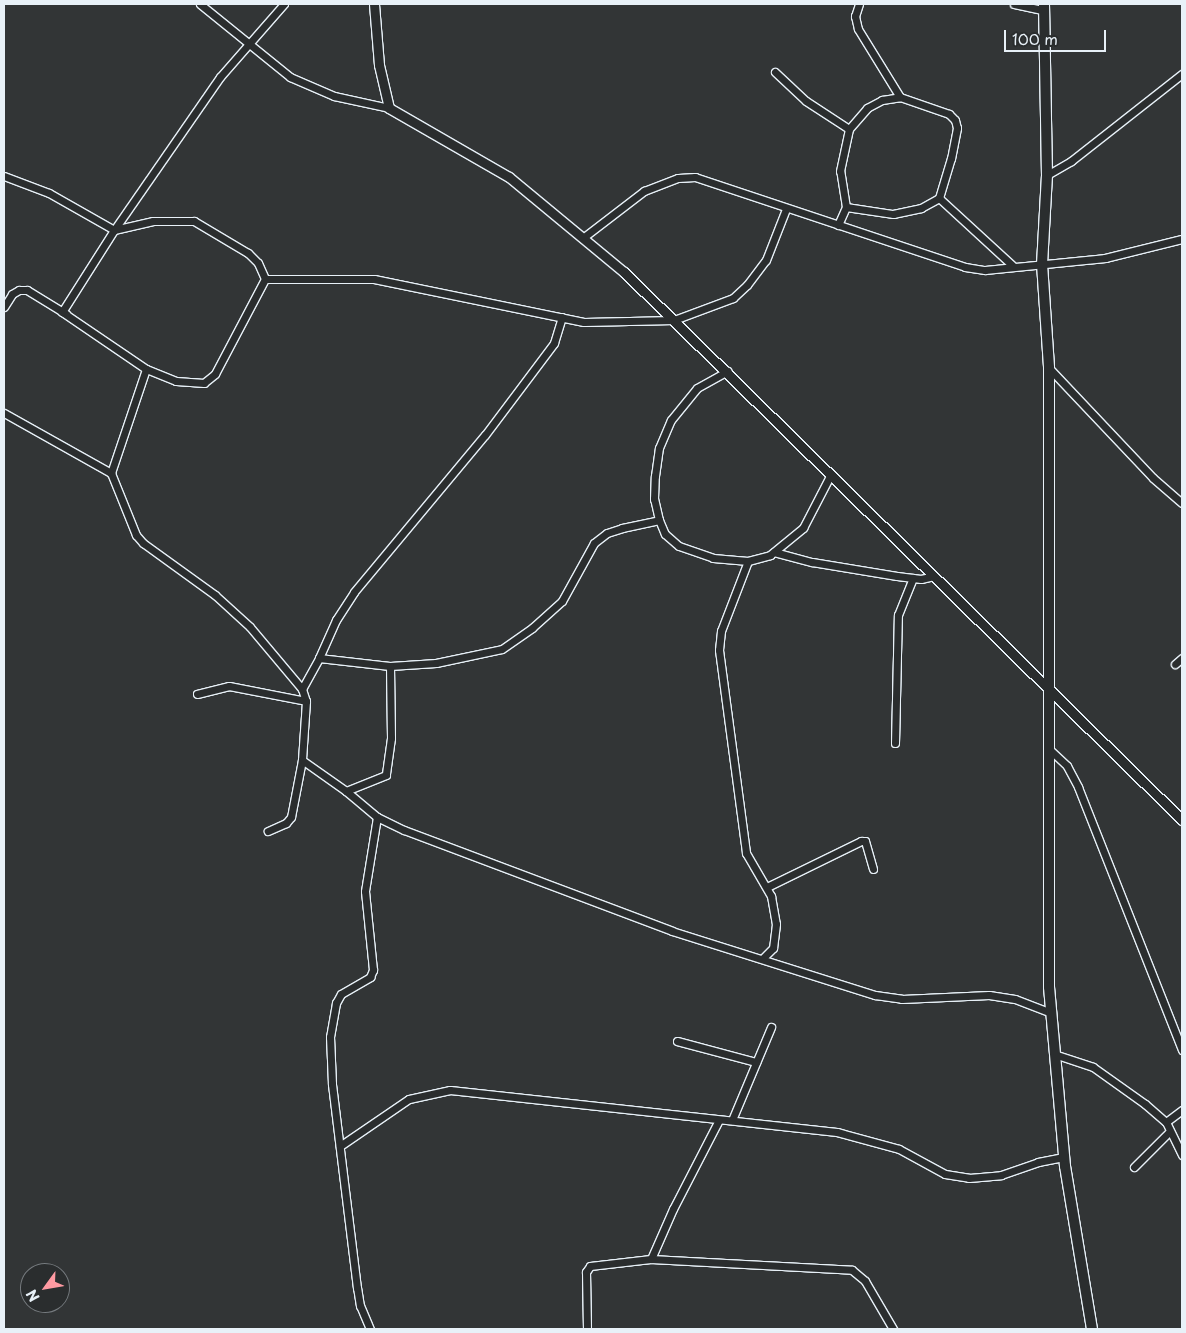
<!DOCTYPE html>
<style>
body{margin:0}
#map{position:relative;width:1186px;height:1333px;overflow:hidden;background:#323536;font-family:"Playpen Sans",sans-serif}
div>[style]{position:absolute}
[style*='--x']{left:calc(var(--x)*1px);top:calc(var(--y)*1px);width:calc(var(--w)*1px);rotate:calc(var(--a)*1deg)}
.roads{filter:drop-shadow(1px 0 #e8f1f8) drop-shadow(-1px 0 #e8f1f8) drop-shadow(0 1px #e8f1f8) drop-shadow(0 -1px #e8f1f8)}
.minor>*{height:7px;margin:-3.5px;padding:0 3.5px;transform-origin:3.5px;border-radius:3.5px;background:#2a2d2e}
.tertiary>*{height:9px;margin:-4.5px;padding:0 4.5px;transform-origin:4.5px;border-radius:4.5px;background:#2a2d2e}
.secondary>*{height:10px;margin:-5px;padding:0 5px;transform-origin:5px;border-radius:5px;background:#2a2d2e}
span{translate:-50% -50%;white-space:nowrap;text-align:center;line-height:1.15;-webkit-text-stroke:4.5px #2a2d2e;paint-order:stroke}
.frame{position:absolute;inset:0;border:5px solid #e8f1f8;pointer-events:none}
.north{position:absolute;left:20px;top:1263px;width:50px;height:50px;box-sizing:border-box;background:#2a2d2e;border:1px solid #767b7f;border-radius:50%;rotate:238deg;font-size:14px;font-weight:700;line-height:20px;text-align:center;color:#e8f1f8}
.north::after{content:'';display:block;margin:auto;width:18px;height:22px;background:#ff9aa2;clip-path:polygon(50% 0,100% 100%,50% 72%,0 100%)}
.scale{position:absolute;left:1004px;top:30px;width:102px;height:22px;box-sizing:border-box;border:2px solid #e8f1f8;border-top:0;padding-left:6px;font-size:15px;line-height:18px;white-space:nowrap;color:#e8f1f8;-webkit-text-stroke:4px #2a2d2e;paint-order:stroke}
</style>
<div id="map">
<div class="roads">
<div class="minor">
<div style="--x:200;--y:4;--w:116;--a:39"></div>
<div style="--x:290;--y:77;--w:48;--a:23.4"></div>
<div style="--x:334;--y:96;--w:56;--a:12.3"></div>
<div style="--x:859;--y:4;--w:13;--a:108"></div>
<div style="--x:855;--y:16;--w:13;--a:77"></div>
<div style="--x:858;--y:29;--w:80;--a:58.3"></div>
<div style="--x:900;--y:97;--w:52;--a:19.1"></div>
<div style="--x:949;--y:114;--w:8;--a:45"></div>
<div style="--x:955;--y:120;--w:8;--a:76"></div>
<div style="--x:957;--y:128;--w:31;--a:101"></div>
<div style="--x:951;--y:158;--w:42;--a:106.7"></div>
<div style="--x:939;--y:198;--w:100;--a:42.6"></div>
<div style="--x:1014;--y:4;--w:30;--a:12"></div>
<div style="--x:775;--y:72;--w:42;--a:43.1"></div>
<div style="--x:806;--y:101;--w:51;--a:33.1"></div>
<div style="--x:1047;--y:175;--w:28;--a:-30"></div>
<div style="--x:1071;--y:161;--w:141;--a:-38.1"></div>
<div style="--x:4;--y:176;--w:48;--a:20.7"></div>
<div style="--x:49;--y:193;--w:75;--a:29.6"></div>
<div style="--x:114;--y:230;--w:186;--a:-55.3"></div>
<div style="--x:220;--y:77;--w:97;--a:-48.8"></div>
<div style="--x:846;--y:207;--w:48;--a:8.5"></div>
<div style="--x:893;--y:214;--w:29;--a:-12"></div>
<div style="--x:921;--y:208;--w:21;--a:-29"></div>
<div style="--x:838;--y:225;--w:20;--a:-66"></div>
<div style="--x:846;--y:207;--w:36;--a:-99"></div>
<div style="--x:840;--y:171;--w:43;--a:-77.9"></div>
<div style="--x:849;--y:129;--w:28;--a:-49"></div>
<div style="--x:867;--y:108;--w:17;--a:-28"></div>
<div style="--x:882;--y:100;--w:18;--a:-9"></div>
<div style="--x:584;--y:237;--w:76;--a:-37.5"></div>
<div style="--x:644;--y:191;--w:36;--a:-21"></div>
<div style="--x:678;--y:178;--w:17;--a:-3"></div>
<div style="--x:695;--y:177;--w:285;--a:18.4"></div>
<div style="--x:965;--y:267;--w:20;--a:9"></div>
<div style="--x:985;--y:270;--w:121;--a:-5.7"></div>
<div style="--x:1105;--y:258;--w:79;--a:-13.9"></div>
<div style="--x:265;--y:279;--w:109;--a:0"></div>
<div style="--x:374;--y:279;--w:214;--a:11.6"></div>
<div style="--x:584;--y:322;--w:90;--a:-1.3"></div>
<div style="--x:674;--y:320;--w:63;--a:-20.4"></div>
<div style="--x:733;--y:298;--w:19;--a:-43"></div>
<div style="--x:747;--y:285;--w:31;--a:-53"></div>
<div style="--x:766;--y:260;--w:55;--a:-68.6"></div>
<div style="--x:4;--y:307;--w:15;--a:-58"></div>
<div style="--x:12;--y:294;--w:8;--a:-30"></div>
<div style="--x:19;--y:290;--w:8;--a:0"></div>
<div style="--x:27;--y:290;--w:46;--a:31.6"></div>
<div style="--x:1049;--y:368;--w:151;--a:46.6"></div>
<div style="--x:1153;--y:478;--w:38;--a:41"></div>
<div style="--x:146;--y:369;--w:102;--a:-145.8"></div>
<div style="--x:62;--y:312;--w:97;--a:-57.6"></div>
<div style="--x:114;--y:230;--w:40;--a:-13"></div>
<div style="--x:153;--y:221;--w:41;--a:0"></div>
<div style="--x:194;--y:221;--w:63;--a:30.7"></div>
<div style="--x:248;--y:253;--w:14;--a:45"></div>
<div style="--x:258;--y:263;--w:17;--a:66"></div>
<div style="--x:265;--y:279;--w:107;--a:117.8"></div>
<div style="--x:215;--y:374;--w:14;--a:141"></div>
<div style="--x:204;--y:383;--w:28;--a:-176"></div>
<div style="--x:176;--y:381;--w:32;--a:-158"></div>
<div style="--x:146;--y:369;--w:110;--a:108.6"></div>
<div style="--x:111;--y:473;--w:67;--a:68"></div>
<div style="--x:136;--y:535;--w:11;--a:49"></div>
<div style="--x:143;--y:543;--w:89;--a:35.8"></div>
<div style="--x:215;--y:595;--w:47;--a:42.4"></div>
<div style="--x:250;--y:627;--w:81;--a:50"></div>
<div style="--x:302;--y:689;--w:13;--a:72"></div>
<div style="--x:306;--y:701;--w:59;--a:93.9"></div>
<div style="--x:302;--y:760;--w:58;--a:100.9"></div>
<div style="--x:291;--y:817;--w:8;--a:130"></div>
<div style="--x:286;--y:823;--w:20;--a:156"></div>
<div style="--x:4;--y:413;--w:123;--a:29.3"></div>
<div style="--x:659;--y:520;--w:15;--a:67"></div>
<div style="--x:665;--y:534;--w:18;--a:41"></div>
<div style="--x:679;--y:546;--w:36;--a:19"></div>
<div style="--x:713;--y:558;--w:35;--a:5"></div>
<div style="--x:748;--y:561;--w:23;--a:-15"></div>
<div style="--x:770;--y:555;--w:43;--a:-39.3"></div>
<div style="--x:803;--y:528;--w:61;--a:-62.6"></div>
<div style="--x:774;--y:552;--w:39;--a:15"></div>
<div style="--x:812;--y:562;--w:86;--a:9.4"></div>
<div style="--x:897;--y:576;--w:24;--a:7"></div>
<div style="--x:921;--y:579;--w:13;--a:-13"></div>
<div style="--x:748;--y:561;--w:75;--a:111.1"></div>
<div style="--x:721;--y:631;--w:19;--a:96"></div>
<div style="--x:719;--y:650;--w:205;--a:82.4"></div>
<div style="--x:746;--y:853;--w:50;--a:59.8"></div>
<div style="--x:771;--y:896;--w:28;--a:80"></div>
<div style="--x:776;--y:924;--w:24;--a:97"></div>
<div style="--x:773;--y:948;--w:14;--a:135"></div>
<div style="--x:319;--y:658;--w:42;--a:-65.9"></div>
<div style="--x:336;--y:620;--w:33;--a:-57"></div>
<div style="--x:354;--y:592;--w:204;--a:-50.2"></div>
<div style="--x:485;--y:435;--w:115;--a:-53.1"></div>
<div style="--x:554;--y:343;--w:27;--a:-73"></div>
<div style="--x:1175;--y:664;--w:9;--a:-41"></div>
<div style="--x:390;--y:666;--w:46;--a:-3.7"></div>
<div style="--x:436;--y:663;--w:67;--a:-12"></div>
<div style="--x:502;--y:649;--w:37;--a:-35"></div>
<div style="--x:532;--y:628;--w:40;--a:-42"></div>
<div style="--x:562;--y:601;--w:66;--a:-61.1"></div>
<div style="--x:594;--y:543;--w:16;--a:-38"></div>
<div style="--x:607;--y:533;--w:16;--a:-18"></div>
<div style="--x:622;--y:528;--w:38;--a:-12"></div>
<div style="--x:659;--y:520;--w:22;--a:-103"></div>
<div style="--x:654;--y:499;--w:23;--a:-88"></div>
<div style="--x:655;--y:476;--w:28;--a:-82"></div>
<div style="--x:659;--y:448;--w:30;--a:-67"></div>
<div style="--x:671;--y:420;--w:41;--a:-50.9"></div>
<div style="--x:697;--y:388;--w:35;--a:-29"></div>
<div style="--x:302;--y:689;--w:35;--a:-61"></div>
<div style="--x:319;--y:658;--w:71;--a:6.4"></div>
<div style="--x:390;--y:666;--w:72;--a:89.2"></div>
<div style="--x:391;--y:738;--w:37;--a:98"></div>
<div style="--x:386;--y:775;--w:43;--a:158.2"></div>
<div style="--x:197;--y:694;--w:33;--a:-14"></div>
<div style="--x:229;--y:686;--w:78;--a:11"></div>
<div style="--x:895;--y:743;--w:128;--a:-88.7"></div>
<div style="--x:898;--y:615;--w:40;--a:-68"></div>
<div style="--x:1048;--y:748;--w:26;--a:43"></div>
<div style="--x:1067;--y:766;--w:24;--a:62"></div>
<div style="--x:1078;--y:787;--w:283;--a:68.4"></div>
<div style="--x:302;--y:760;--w:54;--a:35.2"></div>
<div style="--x:346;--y:791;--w:40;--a:40"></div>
<div style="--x:377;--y:817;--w:30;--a:26"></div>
<div style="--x:404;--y:830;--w:286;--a:20.6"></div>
<div style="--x:672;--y:931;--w:213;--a:17.5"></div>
<div style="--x:875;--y:995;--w:27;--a:8"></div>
<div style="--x:902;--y:999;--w:87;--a:-2.6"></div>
<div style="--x:989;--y:995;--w:26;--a:9"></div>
<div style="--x:1015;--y:999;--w:39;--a:21"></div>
<div style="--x:767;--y:887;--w:105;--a:-26.1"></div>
<div style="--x:861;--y:841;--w:4;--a:0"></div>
<div style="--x:865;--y:841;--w:29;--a:74"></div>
<div style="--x:677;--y:1041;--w:82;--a:14.9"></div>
<div style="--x:1054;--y:1054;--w:41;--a:18.4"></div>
<div style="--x:1093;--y:1067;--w:64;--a:35.4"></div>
<div style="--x:1145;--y:1104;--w:28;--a:41"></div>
<div style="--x:1166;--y:1122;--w:37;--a:64"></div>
<div style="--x:732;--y:1120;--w:101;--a:-67.2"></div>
<div style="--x:1166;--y:1122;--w:20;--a:-37"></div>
<div style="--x:340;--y:1146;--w:83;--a:-34.3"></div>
<div style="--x:409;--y:1099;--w:42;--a:-12.4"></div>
<div style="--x:450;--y:1090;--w:389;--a:6.2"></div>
<div style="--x:837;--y:1132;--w:64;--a:15.3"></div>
<div style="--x:899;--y:1149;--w:52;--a:28.5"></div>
<div style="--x:945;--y:1174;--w:24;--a:9"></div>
<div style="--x:969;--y:1178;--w:32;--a:-5"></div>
<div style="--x:1001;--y:1175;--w:39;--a:-19"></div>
<div style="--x:1038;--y:1162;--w:26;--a:-11"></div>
<div style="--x:1134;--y:1167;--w:49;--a:-45"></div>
<div style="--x:651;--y:1259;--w:55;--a:-66.3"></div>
<div style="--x:673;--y:1209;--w:100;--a:-62.7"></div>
<div style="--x:370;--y:1329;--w:25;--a:-113"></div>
<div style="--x:360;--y:1306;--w:18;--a:-99"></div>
<div style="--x:357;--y:1288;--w:206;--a:-97"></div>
<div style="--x:332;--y:1084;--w:47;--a:-92.4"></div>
<div style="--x:330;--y:1037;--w:35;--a:-80"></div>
<div style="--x:336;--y:1003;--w:10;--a:-61"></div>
<div style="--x:341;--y:994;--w:34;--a:-30"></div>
<div style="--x:370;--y:977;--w:8;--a:-67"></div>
<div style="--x:373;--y:970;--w:79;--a:-95.8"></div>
<div style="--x:365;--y:891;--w:75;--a:-80.8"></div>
<div style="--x:587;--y:1329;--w:57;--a:-91"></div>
<div style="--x:586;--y:1272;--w:7;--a:-56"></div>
<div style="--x:590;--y:1266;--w:61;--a:-6.5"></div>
<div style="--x:651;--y:1259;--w:201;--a:3.1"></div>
<div style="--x:852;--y:1270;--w:17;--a:40"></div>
<div style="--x:865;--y:1281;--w:56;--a:59.7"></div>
</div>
<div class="tertiary">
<div style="--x:374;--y:4;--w:61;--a:85.3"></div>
<div style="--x:379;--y:65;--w:44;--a:76.9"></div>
<div style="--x:389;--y:108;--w:138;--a:29.9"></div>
<div style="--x:509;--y:177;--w:149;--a:39.6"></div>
<div style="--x:624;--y:272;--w:782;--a:44.48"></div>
</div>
<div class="secondary">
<div style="--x:1044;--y:4;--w:171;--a:89"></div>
<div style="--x:1047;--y:175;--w:89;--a:93.2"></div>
<div style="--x:1042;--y:264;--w:104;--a:86.1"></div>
<div style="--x:1049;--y:368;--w:619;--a:90"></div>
<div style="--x:1049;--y:987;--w:180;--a:84.9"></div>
<div style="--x:1065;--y:1166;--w:165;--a:80.6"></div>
</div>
</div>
<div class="frame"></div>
<div class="north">N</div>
<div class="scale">100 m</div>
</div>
